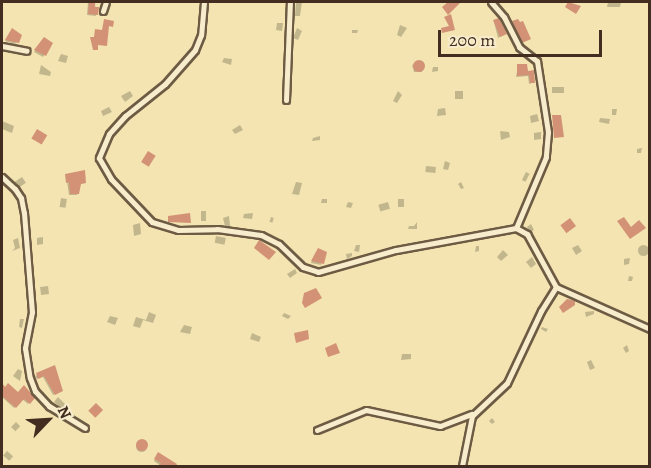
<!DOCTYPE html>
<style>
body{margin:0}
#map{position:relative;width:651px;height:468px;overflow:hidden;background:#f3e4b1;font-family:Alegreya,serif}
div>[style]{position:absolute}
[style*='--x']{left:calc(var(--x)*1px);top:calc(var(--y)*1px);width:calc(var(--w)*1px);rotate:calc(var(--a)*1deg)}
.shadow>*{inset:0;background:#0003;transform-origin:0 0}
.round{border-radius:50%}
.building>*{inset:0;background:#d39276;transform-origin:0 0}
.roads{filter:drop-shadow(2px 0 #6e5b44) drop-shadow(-2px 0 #6e5b44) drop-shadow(0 2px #6e5b44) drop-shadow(0 -2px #6e5b44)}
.street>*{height:5px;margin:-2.5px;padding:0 2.5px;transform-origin:2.5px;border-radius:2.5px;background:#f7edcc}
span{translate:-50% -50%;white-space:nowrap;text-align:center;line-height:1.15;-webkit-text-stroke:4.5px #f7edcc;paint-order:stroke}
.frame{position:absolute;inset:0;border:3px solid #422d20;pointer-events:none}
.north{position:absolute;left:18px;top:390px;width:60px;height:60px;-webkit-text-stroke:4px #f7edcc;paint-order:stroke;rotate:65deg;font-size:16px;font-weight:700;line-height:24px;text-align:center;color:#422d20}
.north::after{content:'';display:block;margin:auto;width:21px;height:27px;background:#422d20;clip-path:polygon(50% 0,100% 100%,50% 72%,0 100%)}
.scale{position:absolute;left:438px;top:30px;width:164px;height:27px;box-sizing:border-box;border:3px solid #422d20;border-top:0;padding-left:8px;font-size:18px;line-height:21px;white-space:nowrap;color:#422d20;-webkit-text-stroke:4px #f7edcc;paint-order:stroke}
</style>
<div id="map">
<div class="shadow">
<div style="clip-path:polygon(88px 2px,95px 2px,96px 16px,87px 15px)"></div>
<div style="clip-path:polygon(296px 2px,302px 2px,300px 16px,295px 16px)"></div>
<div style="clip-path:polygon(608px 2px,621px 2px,620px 7px,607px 7px)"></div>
<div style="clip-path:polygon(494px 22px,504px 35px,498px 38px)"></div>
<div style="clip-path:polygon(277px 23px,283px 23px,282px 31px,276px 30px)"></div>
<div style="clip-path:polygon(400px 25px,407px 28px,401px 37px,397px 35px)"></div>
<div style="clip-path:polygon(297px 28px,302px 31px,298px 40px,293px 38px)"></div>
<div style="clip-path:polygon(352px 30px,358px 30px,357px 33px,352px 33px)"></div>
<div style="clip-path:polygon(10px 32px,17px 42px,15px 44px,5px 41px)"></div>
<div style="left:462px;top:35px;width:3px;height:7px"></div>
<div style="clip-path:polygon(44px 39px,51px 44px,43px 57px,34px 52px)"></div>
<div style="clip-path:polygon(61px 54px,68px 56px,66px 63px,58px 61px)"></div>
<div style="clip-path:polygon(224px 58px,232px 59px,231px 65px,222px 62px)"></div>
<div style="clip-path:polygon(422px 62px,422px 72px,414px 72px,412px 65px)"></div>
<div style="clip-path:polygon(41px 65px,51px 72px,50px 76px,39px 74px)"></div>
<div style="clip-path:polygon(518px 66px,527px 72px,532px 72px,532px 83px,529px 84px,528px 76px,516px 77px)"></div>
<div style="clip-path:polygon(433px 67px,438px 67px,438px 71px,432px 72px)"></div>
<div style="left:552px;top:87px;width:12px;height:6px"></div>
<div style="clip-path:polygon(130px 91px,133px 96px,125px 102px,121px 96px)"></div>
<div style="clip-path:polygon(398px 91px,402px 95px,397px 103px,393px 101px)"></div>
<div style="left:455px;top:91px;width:8px;height:8px"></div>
<div style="clip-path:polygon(109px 107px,112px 112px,103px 116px,101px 111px)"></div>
<div style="clip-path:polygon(445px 108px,446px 115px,437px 116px,438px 109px)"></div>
<div style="clip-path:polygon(612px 109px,617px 109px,616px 115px,612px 115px)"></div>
<div style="clip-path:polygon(537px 114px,539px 121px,531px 123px,530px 116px)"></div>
<div style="clip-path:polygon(600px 118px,610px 119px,609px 124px,599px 122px)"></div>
<div style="clip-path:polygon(2px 121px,14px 126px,12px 133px,2px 129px)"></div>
<div style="clip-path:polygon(240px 125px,243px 130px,235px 134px,232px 130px)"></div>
<div style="clip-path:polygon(500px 131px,509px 132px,510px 137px,501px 140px)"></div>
<div style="clip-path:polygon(541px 132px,541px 139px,534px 140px,534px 133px)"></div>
<div style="clip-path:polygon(320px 136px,320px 140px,312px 141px,313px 138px)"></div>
<div style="clip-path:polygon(642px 148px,641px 153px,637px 153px,637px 149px)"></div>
<div style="clip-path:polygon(445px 161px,450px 163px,448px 170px,443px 169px)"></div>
<div style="left:426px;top:166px;width:10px;height:6px;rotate:6deg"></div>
<div style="left:526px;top:172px;width:4px;height:9px;rotate:27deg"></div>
<div style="clip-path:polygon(66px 175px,84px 183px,79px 184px,77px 195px,69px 195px)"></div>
<div style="left:22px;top:177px;width:7px;height:9px;rotate:56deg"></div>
<div style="clip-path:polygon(296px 182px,302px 183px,299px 195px,292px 194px)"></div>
<div style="clip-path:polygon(461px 182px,464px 188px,461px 189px,458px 184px)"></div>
<div style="left:61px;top:198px;width:6px;height:9px;rotate:9deg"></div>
<div style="clip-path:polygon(322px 199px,327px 199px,327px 203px,321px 203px)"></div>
<div style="left:404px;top:199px;width:8px;height:6px;rotate:90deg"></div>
<div style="clip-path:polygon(348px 202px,353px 203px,351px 208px,346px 207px)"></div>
<div style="left:388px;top:202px;width:7px;height:10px;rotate:74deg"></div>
<div style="left:201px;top:211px;width:5px;height:10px"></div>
<div style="clip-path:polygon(253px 213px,252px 219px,243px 218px,244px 214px)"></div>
<div style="clip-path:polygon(229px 216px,230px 226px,225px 226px,223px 218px)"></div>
<div style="left:271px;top:217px;width:3px;height:5px;rotate:18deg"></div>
<div style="clip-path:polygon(417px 222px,417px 229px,408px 229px,409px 226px,414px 226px)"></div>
<div style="clip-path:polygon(140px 223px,141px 234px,134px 236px,133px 225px)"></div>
<div style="clip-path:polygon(531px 224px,534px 230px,530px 232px,527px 227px)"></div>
<div style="left:216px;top:236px;width:10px;height:7px;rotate:11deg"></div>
<div style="clip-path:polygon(43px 237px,43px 244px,37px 245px,37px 238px)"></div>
<div style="clip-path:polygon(18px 238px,20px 248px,12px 251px,15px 248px,13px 240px)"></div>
<div class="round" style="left:637.5px;top:244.5px;width:11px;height:11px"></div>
<div style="clip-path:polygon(356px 245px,360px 245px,359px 252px,354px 251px)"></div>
<div style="clip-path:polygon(578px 245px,582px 251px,576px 255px,572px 248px)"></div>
<div style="clip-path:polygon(476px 246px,479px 246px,479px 251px,475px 252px)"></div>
<div style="clip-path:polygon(503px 250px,508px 255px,501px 261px,497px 257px)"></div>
<div style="clip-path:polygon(316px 252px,325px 253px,321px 265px,311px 263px)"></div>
<div style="clip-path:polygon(352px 253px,352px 256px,347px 259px,346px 254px)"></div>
<div style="clip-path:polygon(532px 257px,536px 264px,531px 268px,526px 262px)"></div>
<div style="clip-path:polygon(630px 258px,629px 264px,624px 265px,624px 259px)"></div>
<div style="clip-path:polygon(295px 269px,297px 273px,290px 278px,287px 274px)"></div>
<div style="clip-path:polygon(629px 276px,633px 277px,632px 281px,628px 281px)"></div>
<div style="left:48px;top:286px;width:8px;height:8px;rotate:83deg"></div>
<div style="clip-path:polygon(594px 311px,594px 314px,586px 317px,585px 312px)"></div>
<div style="clip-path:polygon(149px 312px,156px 315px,153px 323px,143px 320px,140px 328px,133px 326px,136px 317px,146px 320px)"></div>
<div style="clip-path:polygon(284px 313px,291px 316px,288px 319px,282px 316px)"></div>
<div style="clip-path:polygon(110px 316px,118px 318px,115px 325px,107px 322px)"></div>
<div style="clip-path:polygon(20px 319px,24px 319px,22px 328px,19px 327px)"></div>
<div style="clip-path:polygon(184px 325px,192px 327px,190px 334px,180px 332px)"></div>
<div style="clip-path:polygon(542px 327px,548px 329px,546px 332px,541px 329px)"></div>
<div style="clip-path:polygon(252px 333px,261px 337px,259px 342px,250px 339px)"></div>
<div style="clip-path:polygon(627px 345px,629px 351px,626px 353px,623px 348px)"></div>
<div style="clip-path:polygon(402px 354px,411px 354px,411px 359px,401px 360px)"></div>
<div style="clip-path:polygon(591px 360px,595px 368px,590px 370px,587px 362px)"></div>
<div style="clip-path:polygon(54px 367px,60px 392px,53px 395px,43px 377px,37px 379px,35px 376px)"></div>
<div style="clip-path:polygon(18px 369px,22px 371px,20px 381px,13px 376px)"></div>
<div style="clip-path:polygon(2px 385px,5px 389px,33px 398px,28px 404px,22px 399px,14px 408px,2px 397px)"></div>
<div style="clip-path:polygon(58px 397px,66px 405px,62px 409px,54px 402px)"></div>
<div style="clip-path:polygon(492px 418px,495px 422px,492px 424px,489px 421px)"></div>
<div style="left:16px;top:422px;width:6px;height:7px;rotate:45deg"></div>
<div class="round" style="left:135.5px;top:440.5px;width:11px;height:11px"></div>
<div style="left:7px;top:451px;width:8px;height:6px;rotate:40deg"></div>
<div style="clip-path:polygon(157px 455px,175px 464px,161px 466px,154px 461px)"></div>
</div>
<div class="building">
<div style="clip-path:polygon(89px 2px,95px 2px,95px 7px,99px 7px,98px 15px,88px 14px)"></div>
<div style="clip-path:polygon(448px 2px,461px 2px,448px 15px,442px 7px)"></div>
<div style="clip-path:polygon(568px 2px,581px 6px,576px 14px,565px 7px)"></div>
<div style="clip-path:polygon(451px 14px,455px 30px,442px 33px,441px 28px,449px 26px,444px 17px)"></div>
<div style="clip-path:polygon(499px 18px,507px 34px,500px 37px,493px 20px)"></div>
<div style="clip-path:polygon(104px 19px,114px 21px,113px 27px,109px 26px,107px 46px,98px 45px,98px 50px,93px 50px,90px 37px,94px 37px,95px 29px,102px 30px)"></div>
<div style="clip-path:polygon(518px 19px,520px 22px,523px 21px,531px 39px,522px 43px,512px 21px)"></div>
<div style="clip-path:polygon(12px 28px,22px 35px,19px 43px,5px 40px)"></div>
<div style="clip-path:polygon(44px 37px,53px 43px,46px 56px,34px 50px)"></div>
<div class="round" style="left:413px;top:60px;width:12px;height:12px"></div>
<div style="clip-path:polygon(517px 64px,527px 64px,528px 71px,534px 70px,535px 83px,530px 83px,529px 75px,517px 76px)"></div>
<div style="clip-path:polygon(552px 115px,561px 115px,564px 137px,554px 138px)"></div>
<div style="left:37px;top:129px;width:12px;height:11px;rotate:31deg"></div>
<div style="left:148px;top:151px;width:9px;height:13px;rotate:32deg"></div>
<div style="clip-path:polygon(85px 170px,86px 183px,81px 184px,79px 194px,70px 194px,69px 182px,66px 183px,65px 174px)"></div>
<div style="clip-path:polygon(190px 213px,191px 223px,168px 222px,168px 216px)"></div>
<div style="clip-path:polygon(624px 217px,631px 227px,639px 220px,646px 228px,630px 239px,617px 221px)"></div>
<div style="left:570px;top:218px;width:10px;height:12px;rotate:53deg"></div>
<div style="clip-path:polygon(259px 240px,276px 252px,269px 260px,254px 248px)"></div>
<div style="clip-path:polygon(318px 248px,327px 252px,324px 264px,311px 261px)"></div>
<div style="clip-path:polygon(316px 288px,322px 298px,305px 308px,302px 303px,304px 293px)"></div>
<div style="clip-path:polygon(567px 299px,575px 301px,575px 305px,563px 313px,559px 307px)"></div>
<div style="clip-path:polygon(308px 330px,309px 339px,296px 343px,294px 333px)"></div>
<div style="clip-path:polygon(336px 343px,340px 353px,328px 357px,325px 348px)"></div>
<div style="clip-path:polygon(55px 365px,63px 391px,55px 395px,44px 376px,38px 379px,36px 373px)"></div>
<div style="clip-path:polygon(2px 383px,5px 387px,8px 383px,18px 392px,24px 385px,35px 398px,30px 404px,24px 399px,16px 408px,2px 396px)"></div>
<div style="left:96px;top:403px;width:10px;height:11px;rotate:45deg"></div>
<div class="round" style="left:136px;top:439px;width:12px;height:12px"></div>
<div style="clip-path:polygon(158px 452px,177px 464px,176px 466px,158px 466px,161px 463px,154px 459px)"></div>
</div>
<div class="roads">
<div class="street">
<div style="--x:204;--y:2;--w:33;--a:95"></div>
<div style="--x:201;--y:35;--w:16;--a:112"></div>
<div style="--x:195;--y:50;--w:45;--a:131.4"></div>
<div style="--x:165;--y:84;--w:51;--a:141.3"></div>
<div style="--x:125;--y:116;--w:24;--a:132"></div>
<div style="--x:109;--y:134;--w:26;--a:113"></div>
<div style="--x:99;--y:158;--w:24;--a:60"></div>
<div style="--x:111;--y:179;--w:59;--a:46.4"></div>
<div style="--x:152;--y:222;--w:27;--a:17"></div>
<div style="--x:178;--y:230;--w:39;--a:-1"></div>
<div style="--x:217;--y:229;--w:44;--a:7.8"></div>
<div style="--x:261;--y:235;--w:20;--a:27"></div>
<div style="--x:279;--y:244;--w:33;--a:44"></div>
<div style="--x:303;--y:267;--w:16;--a:18"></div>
<div style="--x:318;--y:272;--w:81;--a:-15.8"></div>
<div style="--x:396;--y:250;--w:122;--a:-10.4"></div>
<div style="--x:516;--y:228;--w:13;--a:29"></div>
<div style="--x:527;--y:234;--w:60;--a:61.3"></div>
<div style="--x:556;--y:287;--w:103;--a:24.1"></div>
<div style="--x:491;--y:2;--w:20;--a:49"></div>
<div style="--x:504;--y:17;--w:34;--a:63"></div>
<div style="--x:519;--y:47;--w:23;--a:38"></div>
<div style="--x:537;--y:61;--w:72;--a:81.2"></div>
<div style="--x:548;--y:132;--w:25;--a:95"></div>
<div style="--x:546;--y:157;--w:77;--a:112.9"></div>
<div style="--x:103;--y:11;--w:9;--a:-72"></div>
<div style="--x:2;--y:46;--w:25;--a:11"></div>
<div style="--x:286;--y:100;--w:98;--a:-87.7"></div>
<div style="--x:2;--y:177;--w:18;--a:43"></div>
<div style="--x:15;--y:189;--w:11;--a:56"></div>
<div style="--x:21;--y:198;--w:15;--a:79"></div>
<div style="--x:24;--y:213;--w:99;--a:85.4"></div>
<div style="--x:32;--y:312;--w:37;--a:101"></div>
<div style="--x:25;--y:348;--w:30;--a:81"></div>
<div style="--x:30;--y:378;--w:14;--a:69"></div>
<div style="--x:35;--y:391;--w:21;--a:47"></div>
<div style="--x:49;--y:406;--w:42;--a:31.4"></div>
<div style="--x:317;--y:430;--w:53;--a:-22.2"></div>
<div style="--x:366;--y:410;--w:76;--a:12.2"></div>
<div style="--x:440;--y:426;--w:34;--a:-21"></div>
<div style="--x:462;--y:466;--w:51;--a:-78.7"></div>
<div style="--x:472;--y:416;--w:48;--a:-43.3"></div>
<div style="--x:507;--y:383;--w:80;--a:-64.7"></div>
<div style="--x:541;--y:311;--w:28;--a:-58"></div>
</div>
</div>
<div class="frame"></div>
<div class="north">N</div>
<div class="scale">200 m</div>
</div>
